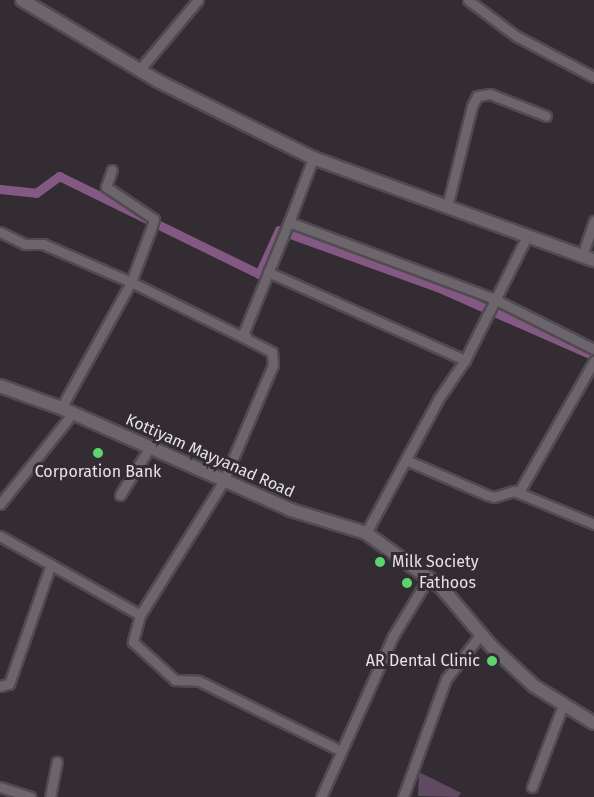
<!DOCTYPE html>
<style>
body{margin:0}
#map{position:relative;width:594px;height:797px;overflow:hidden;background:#332d33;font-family:"Fira Sans",sans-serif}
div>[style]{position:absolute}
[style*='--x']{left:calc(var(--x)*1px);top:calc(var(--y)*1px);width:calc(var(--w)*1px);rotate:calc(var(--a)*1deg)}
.green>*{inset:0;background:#624962}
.canal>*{height:9px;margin:-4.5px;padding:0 4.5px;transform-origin:4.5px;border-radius:4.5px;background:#835984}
.roads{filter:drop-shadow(2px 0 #504b50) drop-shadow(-2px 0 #504b50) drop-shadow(0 2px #504b50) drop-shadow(0 -2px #504b50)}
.street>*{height:9px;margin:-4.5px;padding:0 4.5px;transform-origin:4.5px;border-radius:4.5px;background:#6c656b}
.secondary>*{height:12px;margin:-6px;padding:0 6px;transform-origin:6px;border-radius:6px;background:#6c656b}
.dots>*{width:16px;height:16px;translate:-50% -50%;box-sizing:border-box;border:3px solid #332d33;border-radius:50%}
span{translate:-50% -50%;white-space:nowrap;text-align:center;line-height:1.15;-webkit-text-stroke:6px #332d33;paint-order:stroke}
.street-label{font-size:16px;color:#e6e2e6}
.poi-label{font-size:16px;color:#e6e2e6}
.left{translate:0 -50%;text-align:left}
.right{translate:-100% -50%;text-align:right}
</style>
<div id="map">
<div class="green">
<div style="clip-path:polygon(419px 772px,461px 793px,458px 797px,418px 796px)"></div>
</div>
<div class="canal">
<div style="--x:0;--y:189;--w:36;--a:6"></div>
<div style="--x:36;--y:193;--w:29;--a:-36"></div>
<div style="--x:59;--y:176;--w:223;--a:26.1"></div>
<div style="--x:259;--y:274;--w:48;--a:-65.6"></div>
<div style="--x:279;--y:230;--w:168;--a:19.8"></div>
<div style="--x:437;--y:287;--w:171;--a:23.7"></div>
</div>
<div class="roads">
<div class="street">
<div style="--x:468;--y:0;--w:60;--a:36.9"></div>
<div style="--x:516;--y:36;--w:88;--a:27.7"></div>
<div style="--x:140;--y:69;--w:90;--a:-50"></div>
<div style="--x:447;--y:207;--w:104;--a:-76.1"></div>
<div style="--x:472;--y:106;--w:11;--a:-63"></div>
<div style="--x:477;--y:96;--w:13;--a:-9"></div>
<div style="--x:490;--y:94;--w:60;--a:21.4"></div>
<div style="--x:289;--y:222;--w:68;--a:-69.4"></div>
<div style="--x:0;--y:232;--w:28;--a:26"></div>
<div style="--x:25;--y:244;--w:18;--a:0"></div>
<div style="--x:43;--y:244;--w:96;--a:23.4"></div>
<div style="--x:131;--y:282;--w:129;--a:26.2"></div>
<div style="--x:582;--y:256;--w:37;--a:-71"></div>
<div style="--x:268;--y:272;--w:216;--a:24.1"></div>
<div style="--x:61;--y:408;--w:144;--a:-60.9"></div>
<div style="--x:131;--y:282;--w:60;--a:-69.4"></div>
<div style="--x:152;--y:226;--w:7;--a:-74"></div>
<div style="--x:154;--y:219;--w:58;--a:-146.3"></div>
<div style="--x:106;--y:187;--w:18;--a:-71"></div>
<div style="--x:406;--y:460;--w:88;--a:23.4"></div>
<div style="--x:487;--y:495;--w:7;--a:16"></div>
<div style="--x:494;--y:497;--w:21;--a:-17"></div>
<div style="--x:514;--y:491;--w:87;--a:22.4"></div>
<div style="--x:519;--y:492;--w:151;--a:-60.2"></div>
<div style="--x:120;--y:495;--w:57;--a:-58"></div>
<div style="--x:0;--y:504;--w:117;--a:-51.3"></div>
<div style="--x:366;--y:533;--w:153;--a:-61.6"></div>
<div style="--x:439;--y:398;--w:46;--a:-55.6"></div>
<div style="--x:465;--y:360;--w:139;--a:-63.4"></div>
<div style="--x:0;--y:536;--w:161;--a:29.4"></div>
<div style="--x:140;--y:615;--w:28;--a:105"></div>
<div style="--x:133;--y:642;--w:57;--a:42.1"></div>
<div style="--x:175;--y:680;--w:24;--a:2"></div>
<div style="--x:199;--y:681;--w:158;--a:26.2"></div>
<div style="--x:140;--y:615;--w:157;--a:-58"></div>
<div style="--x:223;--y:482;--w:127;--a:-66.9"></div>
<div style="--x:273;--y:365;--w:13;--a:-94"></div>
<div style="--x:272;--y:352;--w:28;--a:-153"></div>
<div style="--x:247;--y:339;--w:8;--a:-113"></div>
<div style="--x:244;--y:332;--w:119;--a:-67.8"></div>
<div style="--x:289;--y:222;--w:215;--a:20.5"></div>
<div style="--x:490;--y:297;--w:116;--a:26.6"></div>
<div style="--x:0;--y:686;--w:9;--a:-13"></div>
<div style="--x:9;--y:684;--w:127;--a:-70.7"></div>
<div style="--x:0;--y:787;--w:32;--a:18"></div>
<div style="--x:532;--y:787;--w:88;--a:-69.3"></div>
<div style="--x:50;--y:797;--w:36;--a:-79"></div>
<div style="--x:321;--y:797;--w:176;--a:-65.9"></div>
<div style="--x:393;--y:636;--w:69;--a:-58.6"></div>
<div style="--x:403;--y:797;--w:126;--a:-70"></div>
<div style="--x:446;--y:679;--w:57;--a:-52.1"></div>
</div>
<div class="secondary">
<div style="--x:22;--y:0;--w:158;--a:30.8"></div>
<div style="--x:158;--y:81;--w:173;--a:26.4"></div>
<div style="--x:313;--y:158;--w:299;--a:20"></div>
<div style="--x:0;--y:386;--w:65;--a:19.8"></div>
<div style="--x:61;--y:408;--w:252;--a:23.9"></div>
<div style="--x:291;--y:510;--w:78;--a:17"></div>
<div style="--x:366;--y:533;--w:92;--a:35.8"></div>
<div style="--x:441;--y:587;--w:77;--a:49.7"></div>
<div style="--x:491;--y:646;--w:59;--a:42.9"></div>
<div style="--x:534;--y:686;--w:70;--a:31.7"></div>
</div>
</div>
<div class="dots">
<div style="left:98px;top:453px;background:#5cd56d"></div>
<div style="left:380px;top:562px;background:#5cd56d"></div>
<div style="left:407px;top:583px;background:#5cd56d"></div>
<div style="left:492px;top:661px;background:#5cd56d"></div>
</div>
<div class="street-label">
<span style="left:210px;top:456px;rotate:24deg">Kottiyam Mayyanad Road</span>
</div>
<div class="poi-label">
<span style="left:98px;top:472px">Corporation Bank</span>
<span class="left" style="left:392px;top:562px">Milk Society</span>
<span class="left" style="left:419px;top:583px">Fathoos</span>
<span class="right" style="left:480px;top:661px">AR Dental Clinic</span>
</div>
</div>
